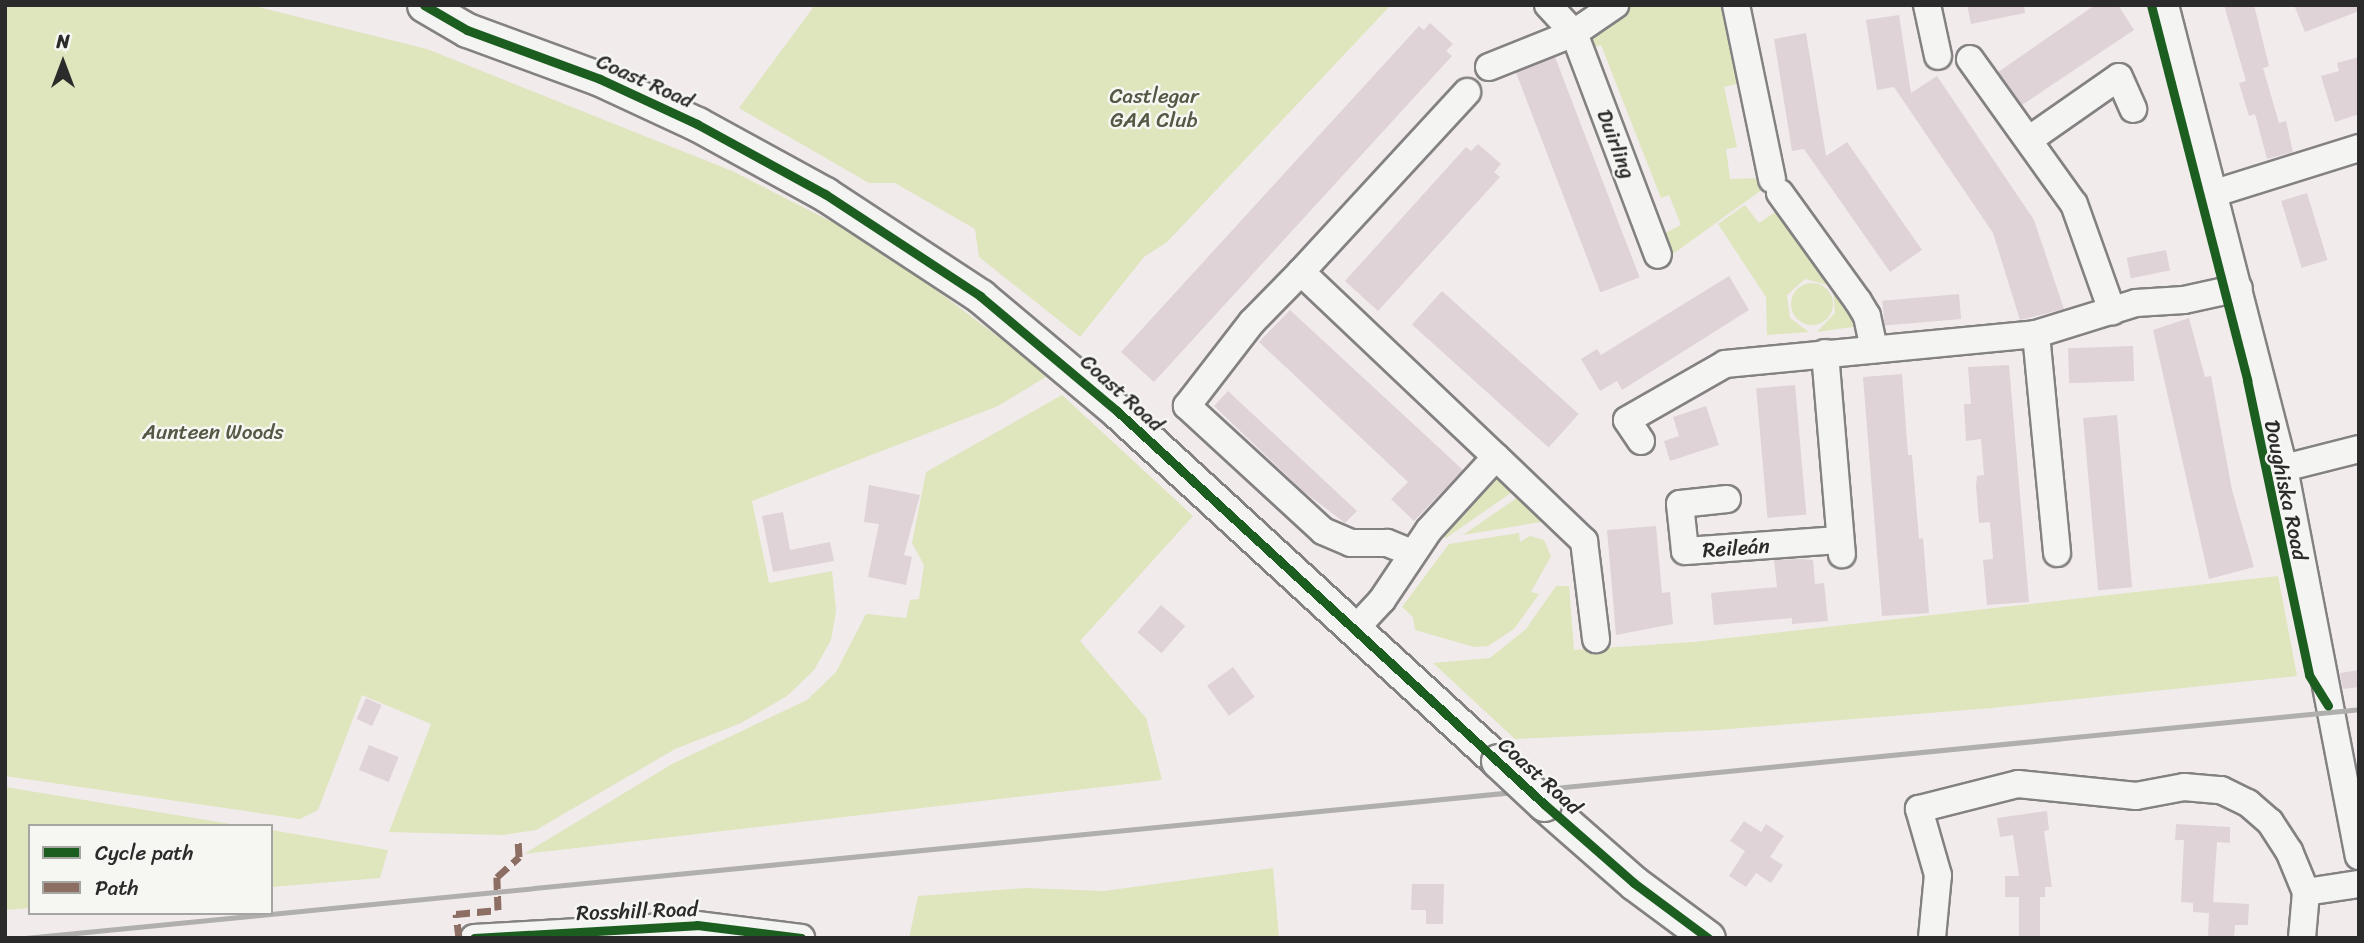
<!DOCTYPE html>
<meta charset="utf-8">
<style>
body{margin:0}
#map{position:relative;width:2364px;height:943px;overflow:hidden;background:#f1ebec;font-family:Sriracha,sans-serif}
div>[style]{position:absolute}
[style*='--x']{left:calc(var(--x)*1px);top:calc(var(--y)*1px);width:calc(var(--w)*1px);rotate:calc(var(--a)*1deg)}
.green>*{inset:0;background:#dfe5bc}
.round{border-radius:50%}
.building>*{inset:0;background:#dfd3d8;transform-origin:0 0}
.roads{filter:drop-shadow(2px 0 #848182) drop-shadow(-2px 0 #848182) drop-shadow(0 2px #848182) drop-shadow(0 -2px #848182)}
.minor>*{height:26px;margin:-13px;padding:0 13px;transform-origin:13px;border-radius:13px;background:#f4f4f2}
.major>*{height:33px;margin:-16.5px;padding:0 16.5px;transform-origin:16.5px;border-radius:16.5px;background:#f4f4f2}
.rail>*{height:5px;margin:-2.5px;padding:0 2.5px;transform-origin:2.5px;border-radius:2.5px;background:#b0afae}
.bridges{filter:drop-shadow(2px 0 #848182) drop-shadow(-2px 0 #848182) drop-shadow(0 2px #848182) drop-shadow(0 -2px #848182)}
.major-bridge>*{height:33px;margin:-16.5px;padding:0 16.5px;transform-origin:16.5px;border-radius:16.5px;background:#f4f4f2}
.quiet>*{height:7px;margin-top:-3.5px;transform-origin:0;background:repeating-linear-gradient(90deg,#8d6e63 0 14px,transparent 0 21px)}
.cycleway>*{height:9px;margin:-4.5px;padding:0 4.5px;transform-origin:4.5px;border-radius:4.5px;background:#1b5e20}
span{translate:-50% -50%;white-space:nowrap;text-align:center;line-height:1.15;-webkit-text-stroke:5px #f6f6f2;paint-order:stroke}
.street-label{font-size:21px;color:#2b2b2b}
.park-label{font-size:21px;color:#545845}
.frame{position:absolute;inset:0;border:7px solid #2b2b2b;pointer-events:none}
.legend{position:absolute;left:28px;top:824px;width:245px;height:91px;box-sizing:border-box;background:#f6f6f2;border:2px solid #a5a5a2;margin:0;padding:9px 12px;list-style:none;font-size:21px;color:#2b2b2b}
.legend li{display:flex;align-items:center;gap:14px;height:35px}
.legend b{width:35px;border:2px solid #a5a5a2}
.north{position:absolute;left:28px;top:28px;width:70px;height:70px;-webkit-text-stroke:5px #f6f6f2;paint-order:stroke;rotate:0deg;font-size:19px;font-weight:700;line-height:28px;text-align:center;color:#2b2b2b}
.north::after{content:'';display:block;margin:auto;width:24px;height:32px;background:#2b2b2b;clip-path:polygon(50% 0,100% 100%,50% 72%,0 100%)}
</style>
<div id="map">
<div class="green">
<div style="clip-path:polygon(5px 5px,250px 5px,427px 49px,732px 171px,875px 244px,1049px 375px,998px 406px,752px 501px,769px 583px,832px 571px,836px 611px,831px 640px,814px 670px,787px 696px,741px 723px,675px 749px,536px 830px,503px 835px,389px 832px,431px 724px,362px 695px,318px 810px,300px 819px,5px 776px)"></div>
<div style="clip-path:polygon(815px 5px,1391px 5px,1167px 242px,1144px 257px,1080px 337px,979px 257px,975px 229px,895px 183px,869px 183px,739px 108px)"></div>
<div style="clip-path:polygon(1633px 5px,1728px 5px,1740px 83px,1724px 87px,1737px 147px,1726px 149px,1730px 179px,1762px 178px,1767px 186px,1666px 259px,1657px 237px,1681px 225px,1669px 195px,1661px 198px,1601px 45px,1585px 51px,1589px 37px)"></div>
<div style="clip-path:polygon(1745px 205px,1759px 223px,1780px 209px,1832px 281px,1828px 285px,1805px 279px,1787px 295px,1790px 318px,1809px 332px,1767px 335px,1766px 297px,1718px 224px)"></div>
<div class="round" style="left:1791px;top:283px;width:42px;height:42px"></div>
<div style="clip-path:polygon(1837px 287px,1859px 326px,1817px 332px,1835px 313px,1833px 290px)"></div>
<div style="clip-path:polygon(1062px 395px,1193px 516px,1080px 641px,1146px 718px,1162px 780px,524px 854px,672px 764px,807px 700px,836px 672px,866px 614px,906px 618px,910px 600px,919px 599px,924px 565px,912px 543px,926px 472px)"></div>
<div style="clip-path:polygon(1499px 478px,1518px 488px,1446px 538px,1440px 535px)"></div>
<div style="clip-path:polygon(1522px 492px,1552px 520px,1463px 535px,1514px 500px)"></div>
<div style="clip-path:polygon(1519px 533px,1520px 542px,1530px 536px,1544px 540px,1551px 556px,1531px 592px,1539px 594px,1514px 629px,1488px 646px,1474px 647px,1415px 630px,1413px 617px,1402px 607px,1449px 544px)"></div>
<div style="clip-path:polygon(2278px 576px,2297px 676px,1992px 708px,1716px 730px,1515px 739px,1433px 663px,1490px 658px,1526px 629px,1556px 586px,1569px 586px,1574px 650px,1693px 642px)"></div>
<div style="clip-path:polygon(5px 787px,243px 826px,30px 826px,30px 908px,5px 910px)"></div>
<div style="clip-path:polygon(271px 830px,388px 850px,380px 878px,271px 887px)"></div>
<div style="clip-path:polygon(1273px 868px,1279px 938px,909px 938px,918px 896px,1026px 888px,1104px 891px)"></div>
</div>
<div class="building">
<div style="clip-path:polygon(1967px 5px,2024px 5px,2025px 13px,1971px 24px)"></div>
<div style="clip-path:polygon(2095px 5px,2118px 5px,2134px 30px,2022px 105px,1998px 72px)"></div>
<div style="clip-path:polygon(2224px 5px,2254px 5px,2269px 66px,2263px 68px,2279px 123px,2286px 121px,2293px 152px,2267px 159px,2255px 114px,2249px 116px,2239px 83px,2246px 81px)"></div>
<div style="clip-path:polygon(2294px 5px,2359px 5px,2359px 11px,2305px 32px)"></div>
<div style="clip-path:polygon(1899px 15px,1911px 93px,1937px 76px,2034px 220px,2064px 309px,2020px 320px,1993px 233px,1894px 87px,1877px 90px,1866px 20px)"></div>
<div style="clip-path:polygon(1430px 23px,1453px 44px,1446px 51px,1452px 56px,1154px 382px,1121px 352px,1419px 26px,1424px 30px)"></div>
<div style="clip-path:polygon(1806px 33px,1826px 156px,1847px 142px,1922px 250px,1890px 272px,1804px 149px,1792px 151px,1774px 39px)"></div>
<div style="left:1555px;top:57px;width:236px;height:42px;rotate:69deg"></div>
<div style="clip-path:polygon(2359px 57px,2359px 114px,2335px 122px,2321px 76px,2339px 71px,2337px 63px)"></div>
<div style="clip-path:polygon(1478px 144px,1501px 164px,1494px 172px,1500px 177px,1378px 311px,1345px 281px,1466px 147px,1471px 151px)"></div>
<div style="left:2307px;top:193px;width:70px;height:27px;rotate:73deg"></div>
<div style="left:2166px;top:250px;width:21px;height:40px;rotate:79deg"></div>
<div style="clip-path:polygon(1729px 276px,1749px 310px,1622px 390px,1617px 381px,1600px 391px,1581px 359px,1597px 349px,1601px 355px)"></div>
<div style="left:1442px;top:291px;width:184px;height:45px;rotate:42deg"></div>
<div style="left:1959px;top:294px;width:25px;height:77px;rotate:85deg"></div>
<div style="clip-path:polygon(1290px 310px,1463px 470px,1414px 521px,1391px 499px,1408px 482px,1259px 342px)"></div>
<div style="clip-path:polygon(2189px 318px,2205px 377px,2211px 376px,2232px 490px,2254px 567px,2209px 579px,2153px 330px)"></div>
<div style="left:2133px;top:346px;width:35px;height:65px;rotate:88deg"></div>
<div style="clip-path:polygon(2009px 365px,2029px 602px,1987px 605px,1983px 560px,1993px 559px,1990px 522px,1979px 523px,1976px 486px,1977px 476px,1984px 475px,1981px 439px,1966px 441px,1964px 404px,1971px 404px,1968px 367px)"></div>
<div style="clip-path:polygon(1902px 374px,1908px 455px,1912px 455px,1919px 539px,1923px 538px,1929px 613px,1882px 616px,1863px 377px)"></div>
<div style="left:1795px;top:385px;width:130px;height:39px;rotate:85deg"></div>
<div style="clip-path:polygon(1228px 391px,1357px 511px,1345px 523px,1303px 491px,1214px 406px)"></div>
<div style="clip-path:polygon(1706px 406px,1719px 445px,1670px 461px,1664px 441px,1679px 436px,1673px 417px)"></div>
<div style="left:2117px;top:415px;width:173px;height:34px;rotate:85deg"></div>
<div style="clip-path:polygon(869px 485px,920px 495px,904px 555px,912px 557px,906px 585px,868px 577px,879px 524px,864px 522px)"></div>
<div style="clip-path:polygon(783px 512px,790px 550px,830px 542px,834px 561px,773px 572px,762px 516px)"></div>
<div style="clip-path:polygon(1656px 526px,1662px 593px,1670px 592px,1673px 624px,1616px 635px,1607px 530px)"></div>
<div style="clip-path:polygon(1802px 559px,1813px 560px,1815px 584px,1824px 583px,1828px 621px,1792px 624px,1792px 618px,1714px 625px,1711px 593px,1777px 587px,1774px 560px)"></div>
<div style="left:1161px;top:605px;width:32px;height:36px;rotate:41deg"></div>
<div style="left:1233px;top:667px;width:37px;height:32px;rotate:54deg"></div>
<div style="clip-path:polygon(2359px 670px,2359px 687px,2343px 689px,2340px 673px)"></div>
<div style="left:366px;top:698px;width:17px;height:23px;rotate:24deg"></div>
<div style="left:369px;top:745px;width:32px;height:27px;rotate:22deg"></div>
<div style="clip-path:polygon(2047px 811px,2049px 830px,2044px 831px,2052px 887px,2045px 887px,2045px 897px,2040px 897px,2040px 938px,2019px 938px,2019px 897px,2005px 897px,2005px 876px,2019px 876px,2013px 835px,2000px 837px,1997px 818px)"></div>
<div style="clip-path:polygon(1744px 821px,1761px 832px,1766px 824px,1784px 836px,1770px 857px,1783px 865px,1771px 883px,1756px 873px,1746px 887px,1729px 876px,1745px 851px,1730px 841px)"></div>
<div style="clip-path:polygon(2176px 824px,2230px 827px,2230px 843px,2217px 842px,2213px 902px,2249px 904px,2248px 925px,2235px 925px,2234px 938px,2208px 938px,2209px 913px,2193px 912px,2193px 903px,2181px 902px,2184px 840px,2175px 840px)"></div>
<div style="clip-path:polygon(1412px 884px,1444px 884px,1443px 924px,1426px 924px,1426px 910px,1411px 910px)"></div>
</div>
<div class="roads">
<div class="minor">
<div style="--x:1548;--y:5;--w:38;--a:47"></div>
<div style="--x:1574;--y:33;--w:237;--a:69.3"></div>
<div style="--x:1736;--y:5;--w:178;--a:78.3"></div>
<div style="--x:1927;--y:5;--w:52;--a:77.8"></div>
<div style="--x:2165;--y:5;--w:478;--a:75.6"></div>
<div style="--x:2284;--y:468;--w:395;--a:79.1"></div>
<div style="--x:1970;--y:59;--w:178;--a:54.4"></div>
<div style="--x:2074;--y:204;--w:114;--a:70.4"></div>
<div style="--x:1489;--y:67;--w:92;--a:-21.8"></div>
<div style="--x:1574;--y:33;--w:50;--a:-34.3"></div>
<div style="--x:2030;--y:139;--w:108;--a:-34.9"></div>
<div style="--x:2119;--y:77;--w:35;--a:66"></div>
<div style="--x:1780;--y:193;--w:133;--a:54.2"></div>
<div style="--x:1858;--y:301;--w:17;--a:59"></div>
<div style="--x:1867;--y:316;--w:34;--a:78"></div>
<div style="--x:2212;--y:194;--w:154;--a:-17.4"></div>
<div style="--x:1301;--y:272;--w:245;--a:-47.3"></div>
<div style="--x:2036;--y:334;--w:220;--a:84.5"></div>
<div style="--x:1825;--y:353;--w:202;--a:85.2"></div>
<div style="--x:1641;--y:441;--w:25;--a:-124"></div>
<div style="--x:1627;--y:420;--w:113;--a:-29.7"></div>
<div style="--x:1725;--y:364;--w:312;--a:-5.5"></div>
<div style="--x:2036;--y:334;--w:105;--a:-17.2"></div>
<div style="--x:2136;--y:303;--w:48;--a:-3.6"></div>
<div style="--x:2184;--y:300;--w:56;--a:-12.3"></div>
<div style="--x:2284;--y:468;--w:77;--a:-14.2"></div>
<div style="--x:1727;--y:499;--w:47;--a:173.9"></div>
<div style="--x:1680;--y:504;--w:47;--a:83.9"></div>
<div style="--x:1685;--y:551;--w:155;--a:-4.1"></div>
<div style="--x:1412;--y:553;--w:27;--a:-158"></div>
<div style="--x:1387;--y:543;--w:36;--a:180"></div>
<div style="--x:1351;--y:543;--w:30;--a:-157"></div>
<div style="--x:1323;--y:531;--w:185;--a:-137.4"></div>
<div style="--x:1187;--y:406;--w:106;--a:-52.3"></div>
<div style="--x:1252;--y:322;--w:70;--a:-45.6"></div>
<div style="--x:1301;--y:272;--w:269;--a:43.5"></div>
<div style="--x:1355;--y:629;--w:40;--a:-47"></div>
<div style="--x:1382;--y:600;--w:84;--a:-56.1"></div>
<div style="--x:1429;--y:530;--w:99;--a:-47.5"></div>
<div style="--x:1496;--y:457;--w:122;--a:43.7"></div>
<div style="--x:1584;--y:541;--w:99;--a:83"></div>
<div style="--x:474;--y:938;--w:223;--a:-3.3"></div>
<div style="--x:697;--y:925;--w:105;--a:7.1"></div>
<div style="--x:1932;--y:938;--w:63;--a:-84.6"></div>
<div style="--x:1938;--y:875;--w:69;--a:-106.1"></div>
<div style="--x:1919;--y:809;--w:102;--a:-14.2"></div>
<div style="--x:2018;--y:784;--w:119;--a:5.8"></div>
<div style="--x:2136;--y:796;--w:49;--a:-10.6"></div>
<div style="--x:2184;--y:787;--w:37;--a:5"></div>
<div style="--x:2221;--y:790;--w:30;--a:26"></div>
<div style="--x:2248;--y:803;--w:29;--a:41"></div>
<div style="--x:2270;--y:822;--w:35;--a:57"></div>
<div style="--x:2289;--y:851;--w:44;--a:67.5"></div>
<div style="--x:2302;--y:938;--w:46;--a:-85"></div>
<div style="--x:2306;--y:892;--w:54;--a:-8.6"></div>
</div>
<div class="major">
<div style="--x:424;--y:5;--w:50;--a:30.2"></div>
<div style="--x:467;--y:30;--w:142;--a:20.2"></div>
<div style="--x:600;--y:79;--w:107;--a:24.9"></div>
<div style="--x:697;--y:124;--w:146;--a:28.7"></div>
<div style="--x:825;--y:194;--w:186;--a:33.3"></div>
<div style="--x:980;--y:296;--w:179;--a:40"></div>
<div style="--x:1117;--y:411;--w:517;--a:42.57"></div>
<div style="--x:1544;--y:804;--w:120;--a:41.3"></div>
<div style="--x:1634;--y:883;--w:92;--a:36.6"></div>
</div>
</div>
<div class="rail">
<div style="--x:25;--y:938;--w:2345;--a:-5.6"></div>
</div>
<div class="bridges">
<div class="major-bridge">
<div style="--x:1498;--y:761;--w:63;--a:43.1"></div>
</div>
</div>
<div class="quiet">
<div style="--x:459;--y:938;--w:24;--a:-97"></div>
<div style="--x:456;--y:914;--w:42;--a:-5.4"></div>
<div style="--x:498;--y:910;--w:33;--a:-92"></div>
<div style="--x:497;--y:877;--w:30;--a:-42"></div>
<div style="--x:519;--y:857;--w:17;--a:-93"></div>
</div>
<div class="cycleway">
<div style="--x:424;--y:5;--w:50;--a:30.2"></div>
<div style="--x:467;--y:30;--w:142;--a:20.2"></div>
<div style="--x:600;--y:79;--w:107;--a:24.9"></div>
<div style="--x:697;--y:124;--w:146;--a:28.7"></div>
<div style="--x:825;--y:194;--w:186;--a:33.3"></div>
<div style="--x:980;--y:296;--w:179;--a:40"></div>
<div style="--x:1117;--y:411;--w:580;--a:42.63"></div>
<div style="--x:1544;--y:804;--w:120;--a:41.3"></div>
<div style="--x:1634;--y:883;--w:92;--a:36.6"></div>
<div style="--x:2151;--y:5;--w:387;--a:75.6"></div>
<div style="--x:2247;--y:380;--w:301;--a:78.1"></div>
<div style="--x:2309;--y:675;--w:36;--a:58"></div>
<div style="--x:474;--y:938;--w:223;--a:-3.3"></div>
<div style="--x:697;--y:925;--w:105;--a:7.1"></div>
</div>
<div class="street-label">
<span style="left:645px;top:81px;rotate:24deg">Coast Road</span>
<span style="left:1616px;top:144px;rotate:69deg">Duirling</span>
<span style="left:1122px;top:393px;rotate:42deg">Coast Road</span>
<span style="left:2286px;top:490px;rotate:78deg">Doughiska Road</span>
<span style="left:1736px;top:548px;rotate:-4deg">Reileán</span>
<span style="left:1540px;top:776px;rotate:42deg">Coast Road</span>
<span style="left:637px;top:911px;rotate:-2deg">Rosshill Road</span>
</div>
<div class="park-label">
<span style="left:1154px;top:108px">Castlegar<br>GAA Club</span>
<span style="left:213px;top:432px">Aunteen Woods</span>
</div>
<div class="frame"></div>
<ul class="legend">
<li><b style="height:9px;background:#1b5e20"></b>Cycle path</li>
<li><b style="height:9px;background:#8d6e63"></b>Path</li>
</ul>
<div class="north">N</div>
</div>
